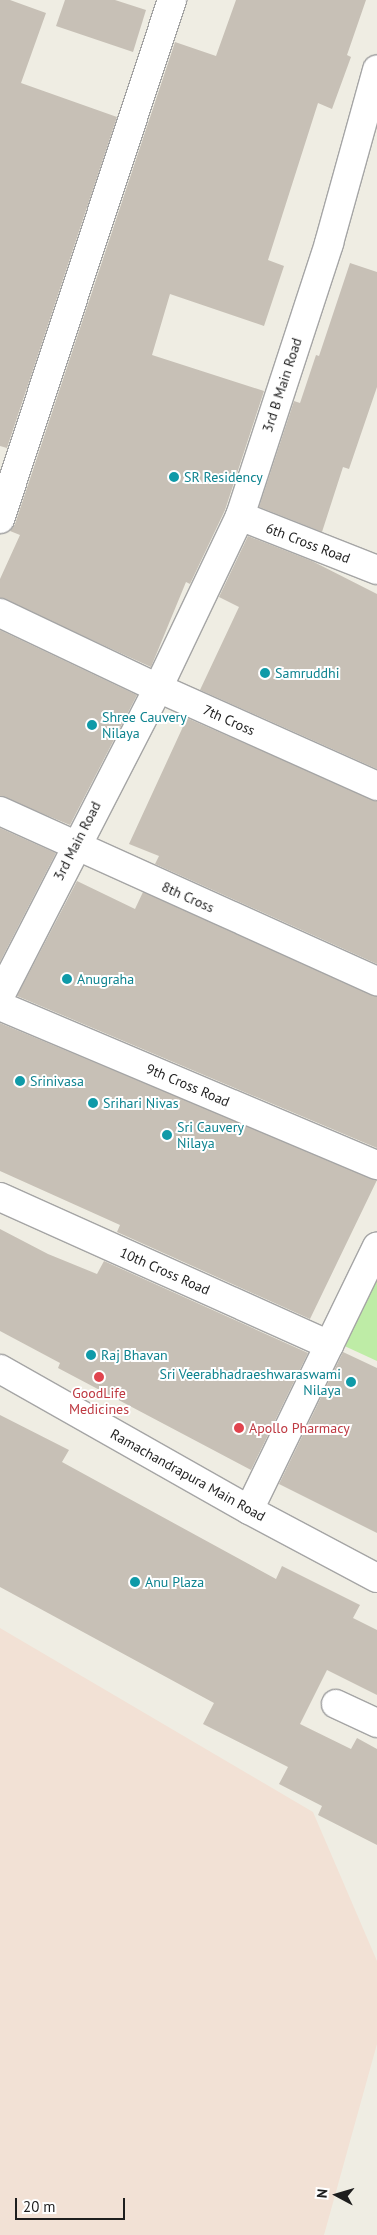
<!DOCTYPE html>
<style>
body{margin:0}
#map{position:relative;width:377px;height:2235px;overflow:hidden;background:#efede3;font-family:"PT Sans",sans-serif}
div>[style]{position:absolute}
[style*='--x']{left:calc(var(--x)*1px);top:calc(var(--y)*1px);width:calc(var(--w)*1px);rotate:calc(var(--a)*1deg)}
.military>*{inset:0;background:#f2e1d5}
.grass>*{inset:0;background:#beeca6}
.building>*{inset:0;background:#c7c0b6}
.roads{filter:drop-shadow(1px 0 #a5a5a5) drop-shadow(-1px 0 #a5a5a5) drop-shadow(0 1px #a5a5a5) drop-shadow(0 -1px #a5a5a5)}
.minor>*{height:28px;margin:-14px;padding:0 14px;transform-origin:14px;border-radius:14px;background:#fff}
.dots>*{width:14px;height:14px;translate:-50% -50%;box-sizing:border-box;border:2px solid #fff;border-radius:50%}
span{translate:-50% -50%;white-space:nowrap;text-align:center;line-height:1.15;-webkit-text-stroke:4px #fff;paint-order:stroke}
.street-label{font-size:14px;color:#1e1e1e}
.culture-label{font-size:14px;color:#0d838f}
.left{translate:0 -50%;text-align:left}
.right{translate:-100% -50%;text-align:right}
.health-label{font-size:14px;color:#be3a42}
.north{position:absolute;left:312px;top:2170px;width:50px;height:50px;-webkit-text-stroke:4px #fff;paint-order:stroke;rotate:276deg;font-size:14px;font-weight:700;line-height:20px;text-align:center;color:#1e1e1e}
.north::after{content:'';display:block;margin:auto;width:18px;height:22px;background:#1e1e1e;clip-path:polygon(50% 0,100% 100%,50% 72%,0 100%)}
.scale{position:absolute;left:15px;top:2198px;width:110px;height:22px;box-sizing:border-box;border:2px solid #1e1e1e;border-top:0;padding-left:6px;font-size:15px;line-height:18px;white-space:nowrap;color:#1e1e1e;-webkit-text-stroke:4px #fff;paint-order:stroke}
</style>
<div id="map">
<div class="military">
<div style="clip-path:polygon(0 1628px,313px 1812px,377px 1961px,377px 2044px,324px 2235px,0 2235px)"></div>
</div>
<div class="grass">
<div style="clip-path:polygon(377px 1262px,377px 1361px,338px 1343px)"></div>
</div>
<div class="building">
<div style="clip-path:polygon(0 0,10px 0,46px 13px,21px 83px,117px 117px,7px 448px,0 446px)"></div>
<div style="clip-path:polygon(65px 0,115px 0,146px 10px,133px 52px,56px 26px)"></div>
<div style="clip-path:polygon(236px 0,366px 0,347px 55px,351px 57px,332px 109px,318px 103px,268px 260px,284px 266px,264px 326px,170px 294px,152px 355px,264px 391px,225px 510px,190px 584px,186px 582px,151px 667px,0 598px,0 579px,20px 535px,10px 531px,15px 524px,175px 42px,216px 56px)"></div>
<div style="clip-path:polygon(350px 263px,377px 272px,377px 387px,349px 469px,343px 467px,322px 532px,259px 507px,294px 401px,300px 403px,316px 355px,319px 356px)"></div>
<div style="clip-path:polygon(248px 536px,312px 561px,377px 594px,377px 769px,200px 690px,239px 607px,219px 597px)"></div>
<div style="clip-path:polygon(0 630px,137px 695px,70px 825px,0 796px)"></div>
<div style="clip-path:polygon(187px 718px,377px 801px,377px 964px,155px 864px,159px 856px,129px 844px)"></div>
<div style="clip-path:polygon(0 828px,56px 853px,0 962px)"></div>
<div style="clip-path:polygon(77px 881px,135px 909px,143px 892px,377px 996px,377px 1148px,17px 996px)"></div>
<div style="clip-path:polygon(0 1023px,377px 1180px,310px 1319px,117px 1232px,120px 1225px,0 1171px)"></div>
<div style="clip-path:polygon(0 1229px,48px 1254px,97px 1274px,104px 1261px,308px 1353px,251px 1470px,58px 1368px,60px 1363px,0 1331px)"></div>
<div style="clip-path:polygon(343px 1352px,377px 1368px,377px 1533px,279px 1484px)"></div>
<div style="clip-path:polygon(0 1415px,69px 1450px,62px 1462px,276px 1579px,282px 1566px,360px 1605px,353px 1618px,377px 1630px,377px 1695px,327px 1670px,300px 1724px,351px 1749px,357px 1738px,377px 1749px,377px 1845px,318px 1815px,322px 1806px,279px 1784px,288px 1767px,203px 1724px,214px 1703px,0 1587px)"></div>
</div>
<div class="roads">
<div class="minor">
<div style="--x:240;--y:516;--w:147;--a:21.5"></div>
<div style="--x:0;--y:519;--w:547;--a:-71.66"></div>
<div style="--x:0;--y:613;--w:175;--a:25.4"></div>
<div style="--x:158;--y:688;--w:240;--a:24.1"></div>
<div style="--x:0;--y:811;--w:414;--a:24.3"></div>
<div style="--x:0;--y:996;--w:346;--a:-62.8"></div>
<div style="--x:158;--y:688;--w:191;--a:-64.5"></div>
<div style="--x:240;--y:516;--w:287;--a:-71.9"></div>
<div style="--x:329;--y:243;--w:180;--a:-74.5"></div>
<div style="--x:0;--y:1006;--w:409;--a:22.9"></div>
<div style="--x:0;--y:1197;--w:361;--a:24.2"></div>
<div style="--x:0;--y:1369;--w:286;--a:29.5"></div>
<div style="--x:249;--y:1510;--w:145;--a:28"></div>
<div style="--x:249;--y:1510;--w:293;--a:-64.1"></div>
<div style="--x:336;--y:1704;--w:45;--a:24.9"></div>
</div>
</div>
<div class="dots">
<div style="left:174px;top:477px;background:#0f9aa8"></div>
<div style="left:265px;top:673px;background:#0f9aa8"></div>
<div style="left:92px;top:725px;background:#0f9aa8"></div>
<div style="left:67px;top:979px;background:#0f9aa8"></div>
<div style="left:20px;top:1081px;background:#0f9aa8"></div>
<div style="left:93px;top:1103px;background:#0f9aa8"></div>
<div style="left:167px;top:1135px;background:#0f9aa8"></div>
<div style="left:91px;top:1355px;background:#0f9aa8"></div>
<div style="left:99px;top:1377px;background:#e0444e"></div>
<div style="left:351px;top:1382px;background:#0f9aa8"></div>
<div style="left:239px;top:1428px;background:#e0444e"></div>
<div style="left:135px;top:1582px;background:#0f9aa8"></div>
</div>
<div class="street-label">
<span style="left:282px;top:385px;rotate:-72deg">3rd B Main Road</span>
<span style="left:308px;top:543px;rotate:21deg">6th Cross Road</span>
<span style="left:229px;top:720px;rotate:24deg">7th Cross</span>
<span style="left:77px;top:841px;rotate:-63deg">3rd Main Road</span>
<span style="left:188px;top:897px;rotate:24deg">8th Cross</span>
<span style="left:188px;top:1085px;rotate:23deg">9th Cross Road</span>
<span style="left:165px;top:1271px;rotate:24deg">10th Cross Road</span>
<span style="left:188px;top:1475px;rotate:29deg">Ramachandrapura Main Road</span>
</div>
<div class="culture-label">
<span class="left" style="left:184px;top:477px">SR Residency</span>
<span class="left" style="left:275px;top:673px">Samruddhi</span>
<span class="left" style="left:102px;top:725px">Shree Cauvery<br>Nilaya</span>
<span class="left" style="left:77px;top:979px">Anugraha</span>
<span class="left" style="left:30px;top:1081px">Srinivasa</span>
<span class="left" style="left:103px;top:1103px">Srihari Nivas</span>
<span class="left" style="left:177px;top:1135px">Sri Cauvery<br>Nilaya</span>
<span class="left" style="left:101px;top:1355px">Raj Bhavan</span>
<span class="right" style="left:341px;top:1382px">Sri Veerabhadraeshwaraswami<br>Nilaya</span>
<span class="left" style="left:145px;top:1582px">Anu Plaza</span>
</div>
<div class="health-label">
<span style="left:99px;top:1401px">GoodLife<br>Medicines</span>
<span class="left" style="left:249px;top:1428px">Apollo Pharmacy</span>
</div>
<div class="north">N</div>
<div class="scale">20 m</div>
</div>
